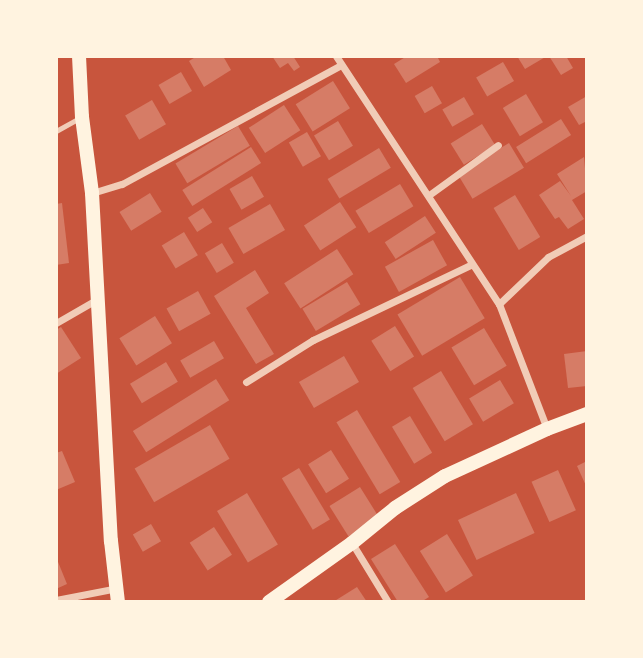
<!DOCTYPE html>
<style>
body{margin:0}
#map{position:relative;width:643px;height:658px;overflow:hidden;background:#c8553d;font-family:"Space Grotesk",sans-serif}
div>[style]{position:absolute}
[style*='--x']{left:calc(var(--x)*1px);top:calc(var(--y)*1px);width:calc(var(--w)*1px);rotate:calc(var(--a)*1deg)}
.building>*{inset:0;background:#d67c66;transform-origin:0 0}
.service>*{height:5px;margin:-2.5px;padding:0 2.5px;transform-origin:2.5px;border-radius:2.5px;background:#f1ccb7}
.minor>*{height:7px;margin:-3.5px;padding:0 3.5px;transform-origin:3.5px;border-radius:3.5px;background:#f1ccb7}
.secondary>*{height:14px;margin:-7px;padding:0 7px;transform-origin:7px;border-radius:7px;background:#fff3e0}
span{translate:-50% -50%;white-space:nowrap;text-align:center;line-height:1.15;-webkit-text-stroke:5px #fff3e0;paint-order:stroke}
.frame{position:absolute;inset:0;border:58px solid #fff3e0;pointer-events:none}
</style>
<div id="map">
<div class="building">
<div style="clip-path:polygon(197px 56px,223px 56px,231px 70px,204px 87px,189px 61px)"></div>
<div style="clip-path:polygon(272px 56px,293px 56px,300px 67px,294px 71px,288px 63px,280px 68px)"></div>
<div style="clip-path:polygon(407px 56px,437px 56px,440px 62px,406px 83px,394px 64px)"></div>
<div style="clip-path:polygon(517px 56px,547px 56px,525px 69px)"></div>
<div style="clip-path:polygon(549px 56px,566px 56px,573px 68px,561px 75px)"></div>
<div style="left:503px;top:62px;width:22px;height:31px;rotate:60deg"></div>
<div style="left:181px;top:72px;width:22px;height:26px;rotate:60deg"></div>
<div style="left:333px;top:81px;width:32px;height:44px;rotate:58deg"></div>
<div style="left:432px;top:86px;width:20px;height:20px;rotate:60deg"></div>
<div style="left:526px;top:94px;width:33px;height:27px;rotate:59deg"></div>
<div style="clip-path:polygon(587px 96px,587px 121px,579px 125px,568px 107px)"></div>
<div style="left:464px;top:97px;width:20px;height:25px;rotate:60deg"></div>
<div style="left:152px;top:100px;width:28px;height:31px;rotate:60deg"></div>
<div style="left:284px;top:105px;width:30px;height:42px;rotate:57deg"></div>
<div style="left:561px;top:119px;width:19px;height:53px;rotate:58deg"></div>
<div style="left:338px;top:121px;width:29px;height:28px;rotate:59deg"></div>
<div style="left:482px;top:124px;width:25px;height:37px;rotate:58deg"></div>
<div style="left:238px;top:126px;width:23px;height:73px;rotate:59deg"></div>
<div style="left:307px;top:132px;width:28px;height:21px;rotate:60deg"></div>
<div style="left:509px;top:143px;width:29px;height:60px;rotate:59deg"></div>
<div style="left:251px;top:147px;width:19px;height:81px;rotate:58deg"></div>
<div style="left:379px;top:148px;width:23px;height:60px;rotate:59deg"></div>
<div style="clip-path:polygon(584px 157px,587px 191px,572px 200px,584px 219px,568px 229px,559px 217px,555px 219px,539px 195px,560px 181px,571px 196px,557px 174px)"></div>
<div style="left:252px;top:176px;width:24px;height:26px;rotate:60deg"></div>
<div style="left:400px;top:184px;width:26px;height:52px;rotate:59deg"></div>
<div style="left:150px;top:193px;width:22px;height:36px;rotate:58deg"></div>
<div style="left:515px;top:195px;width:49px;height:25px;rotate:59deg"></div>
<div style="left:340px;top:202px;width:30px;height:43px;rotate:57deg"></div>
<div style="clip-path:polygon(62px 203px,69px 263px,56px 265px,56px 204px)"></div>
<div style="left:270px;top:204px;width:30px;height:48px;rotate:60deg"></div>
<div style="left:203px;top:208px;width:17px;height:18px;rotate:57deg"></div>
<div style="left:425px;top:216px;width:20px;height:48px;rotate:57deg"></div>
<div style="left:184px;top:232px;width:27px;height:26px;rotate:59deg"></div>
<div style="left:433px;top:240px;width:29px;height:55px;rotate:61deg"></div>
<div style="left:222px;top:243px;width:23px;height:20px;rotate:59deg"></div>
<div style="left:337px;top:249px;width:30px;height:63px;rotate:57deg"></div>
<div style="clip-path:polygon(255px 270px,269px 293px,246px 308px,274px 354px,256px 364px,214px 296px)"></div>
<div style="left:460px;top:277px;width:48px;height:73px;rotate:59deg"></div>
<div style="left:347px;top:282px;width:26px;height:52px;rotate:59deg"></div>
<div style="left:198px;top:291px;width:26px;height:36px;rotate:61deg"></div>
<div style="left:155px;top:316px;width:32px;height:42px;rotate:58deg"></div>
<div style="left:395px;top:326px;width:36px;height:28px;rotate:58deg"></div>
<div style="clip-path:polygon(61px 327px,81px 358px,56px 374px,56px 330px)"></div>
<div style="left:484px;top:328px;width:44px;height:38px;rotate:59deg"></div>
<div style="left:214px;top:341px;width:20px;height:39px;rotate:60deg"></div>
<div style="clip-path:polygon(587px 351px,587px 386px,568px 388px,564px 354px)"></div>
<div style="left:344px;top:356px;width:30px;height:52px;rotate:60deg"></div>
<div style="left:166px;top:362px;width:23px;height:42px;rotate:59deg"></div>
<div style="left:441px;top:371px;width:62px;height:33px;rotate:59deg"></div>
<div style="left:216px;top:379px;width:25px;height:98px;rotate:58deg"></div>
<div style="left:500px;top:380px;width:27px;height:36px;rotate:59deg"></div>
<div style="left:357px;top:410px;width:84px;height:24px;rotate:59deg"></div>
<div style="left:410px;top:416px;width:43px;height:21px;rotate:59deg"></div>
<div style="left:210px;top:425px;width:39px;height:87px;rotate:60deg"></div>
<div style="left:331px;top:450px;width:34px;height:27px;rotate:58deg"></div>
<div style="clip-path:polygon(62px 451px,75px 482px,56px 490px,56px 453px)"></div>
<div style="clip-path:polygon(587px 461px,587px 488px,577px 466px)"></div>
<div style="left:299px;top:468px;width:60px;height:20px;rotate:59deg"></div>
<div style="left:558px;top:470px;width:44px;height:29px;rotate:66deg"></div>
<div style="left:360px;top:487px;width:36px;height:36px;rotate:58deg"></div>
<div style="left:247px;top:493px;width:60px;height:35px;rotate:59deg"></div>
<div style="left:516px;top:493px;width:44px;height:64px;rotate:65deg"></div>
<div style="left:151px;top:524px;width:20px;height:21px;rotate:60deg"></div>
<div style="left:214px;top:527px;width:33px;height:29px;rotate:57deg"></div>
<div style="left:447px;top:534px;width:49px;height:32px;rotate:58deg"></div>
<div style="clip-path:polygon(395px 544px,429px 597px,421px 602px,398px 602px,371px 559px)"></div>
<div style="clip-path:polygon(56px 557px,67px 584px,56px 589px)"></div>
<div style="clip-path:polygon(357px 587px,367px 602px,333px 602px)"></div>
</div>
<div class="service">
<div style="--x:56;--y:131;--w:26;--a:-29"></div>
</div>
<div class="minor">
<div style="--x:336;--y:56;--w:297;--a:56.7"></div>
<div style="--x:499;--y:304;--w:134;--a:69"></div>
<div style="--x:92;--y:193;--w:31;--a:-17"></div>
<div style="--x:122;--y:184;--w:249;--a:-28.5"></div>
<div style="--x:429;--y:195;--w:85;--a:-35.9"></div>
<div style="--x:499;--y:304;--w:68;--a:-43.8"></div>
<div style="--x:548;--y:257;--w:44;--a:-28.3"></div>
<div style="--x:56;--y:323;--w:46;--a:-29.9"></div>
<div style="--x:246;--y:382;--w:79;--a:-32.1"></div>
<div style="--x:313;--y:340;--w:176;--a:-25.5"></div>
<div style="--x:352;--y:543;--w:69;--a:58.6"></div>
<div style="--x:56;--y:600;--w:62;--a:-11.1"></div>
</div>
<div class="secondary">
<div style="--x:79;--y:56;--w:61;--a:87.2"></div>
<div style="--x:82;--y:117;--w:77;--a:82.5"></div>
<div style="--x:92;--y:193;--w:349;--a:86.9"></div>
<div style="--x:111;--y:541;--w:61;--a:83.5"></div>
<div style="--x:269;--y:602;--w:102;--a:-35.4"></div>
<div style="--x:352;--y:543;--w:55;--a:-39.1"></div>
<div style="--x:395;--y:508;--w:59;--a:-32.6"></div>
<div style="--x:445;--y:476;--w:112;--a:-24.7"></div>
<div style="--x:547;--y:429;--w:43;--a:-20.6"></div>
</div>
<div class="frame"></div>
</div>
